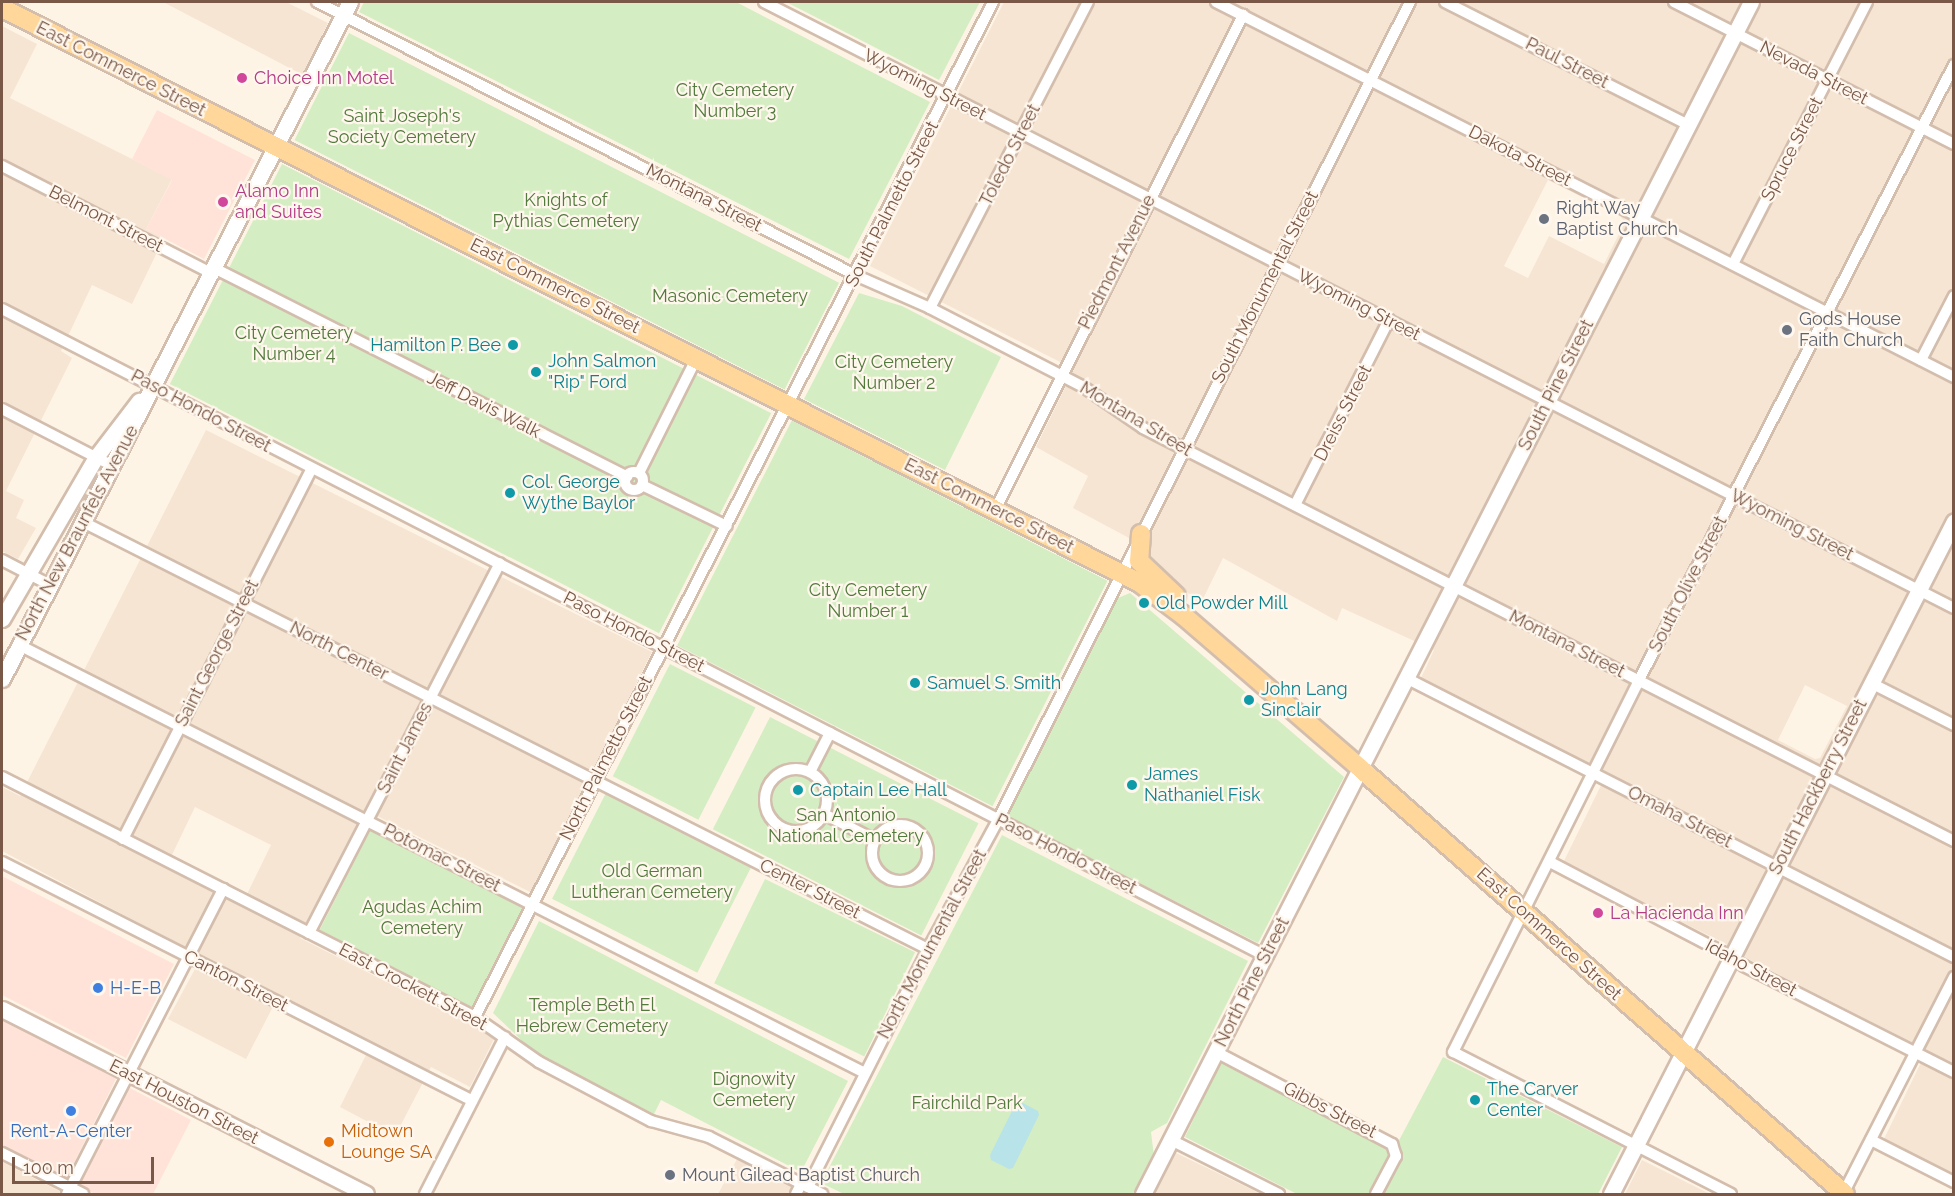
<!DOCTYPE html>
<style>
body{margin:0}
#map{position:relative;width:1955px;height:1196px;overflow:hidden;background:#fef4e6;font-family:Raleway,sans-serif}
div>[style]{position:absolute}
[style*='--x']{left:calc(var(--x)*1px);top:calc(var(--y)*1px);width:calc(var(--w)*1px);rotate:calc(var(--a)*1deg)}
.residential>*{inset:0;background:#f6e5d3}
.commercial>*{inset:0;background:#ffe3d9}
.green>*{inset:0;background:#d5edc3;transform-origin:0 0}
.water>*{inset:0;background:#b8e3e9}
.roads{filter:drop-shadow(2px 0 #d3bdad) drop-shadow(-2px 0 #d3bdad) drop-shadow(0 2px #d3bdad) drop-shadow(0 -2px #d3bdad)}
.street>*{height:10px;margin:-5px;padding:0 5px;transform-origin:5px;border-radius:5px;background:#fff}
.street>.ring{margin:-5px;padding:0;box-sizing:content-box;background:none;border:10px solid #fff;border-radius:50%}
.secondary>*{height:15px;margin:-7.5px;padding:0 7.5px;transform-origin:7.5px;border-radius:7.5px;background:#fff}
.primary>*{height:18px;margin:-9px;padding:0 9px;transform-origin:9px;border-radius:9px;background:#ffd79b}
.dots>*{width:16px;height:16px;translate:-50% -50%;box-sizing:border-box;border:3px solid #fff7ed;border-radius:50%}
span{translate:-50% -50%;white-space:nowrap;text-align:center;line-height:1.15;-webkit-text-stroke:4.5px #fff7ed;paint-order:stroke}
.street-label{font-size:18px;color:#795848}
.hotel-label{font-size:18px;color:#b23c85}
.left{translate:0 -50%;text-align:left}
.park-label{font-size:18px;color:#517a3c}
.worship-label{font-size:18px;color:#5b616d}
.culture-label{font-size:18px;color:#0d838f}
.right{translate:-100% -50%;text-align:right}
.shop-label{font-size:18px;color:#366cbe}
.food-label{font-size:18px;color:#c56008}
.frame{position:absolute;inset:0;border:3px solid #795848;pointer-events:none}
.scale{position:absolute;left:12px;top:1157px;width:142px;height:27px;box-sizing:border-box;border:3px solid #795848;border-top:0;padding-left:8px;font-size:18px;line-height:21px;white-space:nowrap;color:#795848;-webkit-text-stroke:4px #fff7ed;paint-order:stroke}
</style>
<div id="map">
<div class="residential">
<div style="clip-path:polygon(163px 2px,286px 2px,328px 23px,303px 75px)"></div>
<div style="clip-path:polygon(evenodd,1004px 2px,1953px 2px,1953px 1177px,1883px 1141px,1927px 1050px,1750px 960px,1724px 943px,1563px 863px,1607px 773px,1421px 678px,1434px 650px,1342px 608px,1337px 621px,1223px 558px,1200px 605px,1150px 555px,1129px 538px,1073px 508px,1088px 476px,1036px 447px,1074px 369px,870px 266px,1004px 2px,1548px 180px,1620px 216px,1625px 222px,1604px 264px,1549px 236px,1528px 278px,1504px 266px,1548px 180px,1004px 2px,1805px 685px,1847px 706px,1820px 758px,1815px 759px,1778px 740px,1805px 685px)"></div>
<div style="clip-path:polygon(2px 26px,37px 44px,10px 98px,172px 179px,146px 229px,164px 238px,132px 304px,92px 285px,61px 351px,72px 358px,6px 491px,24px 500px,16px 518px,36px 528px,18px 559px,2px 551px)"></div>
<div style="clip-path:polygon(evenodd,206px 430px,652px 652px,532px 893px,365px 810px,300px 938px,495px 1037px,470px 1087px,431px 1067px,395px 1136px,340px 1107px,372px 1043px,279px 995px,246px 1059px,168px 1019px,202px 956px,2px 851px,2px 787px,20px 796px,206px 430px,195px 807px,271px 845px,247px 894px,171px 857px,195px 807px)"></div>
<div style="clip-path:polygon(1174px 1152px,1261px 1194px,1152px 1194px)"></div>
<div style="clip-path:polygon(737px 1159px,805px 1194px,718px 1194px)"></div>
<div style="clip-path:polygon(1642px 1160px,1710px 1194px,1625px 1194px)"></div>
<div style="clip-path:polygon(2px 1162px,65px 1194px,2px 1194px)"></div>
</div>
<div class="commercial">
<div style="clip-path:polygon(157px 110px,255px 160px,204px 259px,146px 229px,172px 180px,132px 159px)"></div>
<div style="clip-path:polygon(2px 876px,174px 964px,126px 1058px,2px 995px)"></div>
<div style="clip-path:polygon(2px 1019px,117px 1077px,66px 1179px,2px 1147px)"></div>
<div style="clip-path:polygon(130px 1088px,191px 1120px,153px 1194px,95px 1194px,79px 1186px)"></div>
</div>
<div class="green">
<div style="clip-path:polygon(364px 2px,736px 2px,930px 102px,849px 259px,359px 12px)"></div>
<div style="clip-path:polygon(786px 2px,980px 2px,939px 80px)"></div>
<div style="left:349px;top:33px;width:550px;height:120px;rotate:27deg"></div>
<div style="left:282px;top:164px;width:549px;height:247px;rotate:27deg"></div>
<div style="clip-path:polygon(859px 293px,902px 306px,1001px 357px,945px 470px,804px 399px)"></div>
<div style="left:792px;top:420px;width:354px;height:253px;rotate:27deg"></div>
<div style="clip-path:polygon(1130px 593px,1344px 777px,1258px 943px,1007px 816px,1118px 598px)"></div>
<div style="left:670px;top:664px;width:96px;height:126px;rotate:27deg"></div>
<div style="left:770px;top:717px;width:234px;height:126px;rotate:27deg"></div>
<div style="left:607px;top:791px;width:163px;height:121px;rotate:27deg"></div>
<div style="left:371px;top:829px;width:172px;height:113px;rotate:27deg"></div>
<div style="clip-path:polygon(1002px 835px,1248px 961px,1167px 1123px,1151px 1132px,1154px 1156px,1133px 1194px,844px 1194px,821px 1183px)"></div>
<div style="left:765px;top:879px;width:167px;height:116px;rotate:26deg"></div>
<div style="clip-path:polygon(539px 921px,848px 1081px,801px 1172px,661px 1100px,654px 1114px,536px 1054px,493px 1013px)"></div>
<div style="clip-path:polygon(1443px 1057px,1622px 1147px,1598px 1194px,1297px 1194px,1185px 1137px,1221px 1063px,1395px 1148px)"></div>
</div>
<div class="water">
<div style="clip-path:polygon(1021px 1102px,1038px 1111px,1039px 1115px,1013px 1168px,1009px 1169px,991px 1160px,990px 1155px,1016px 1103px)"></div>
</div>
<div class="roads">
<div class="street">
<div style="--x:317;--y:2;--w:603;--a:26.9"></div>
<div style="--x:855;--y:275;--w:82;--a:23.7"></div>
<div style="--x:930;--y:308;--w:171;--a:27.2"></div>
<div style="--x:1082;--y:386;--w:74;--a:34.5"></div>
<div style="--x:1143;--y:428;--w:46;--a:27.1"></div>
<div style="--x:1184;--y:449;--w:864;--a:26.98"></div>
<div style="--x:764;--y:2;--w:1335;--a:26.99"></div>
<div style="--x:1216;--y:2;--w:828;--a:26.94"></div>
<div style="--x:1445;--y:2;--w:272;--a:26.8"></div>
<div style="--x:1674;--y:2;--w:314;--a:26.9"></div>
<div style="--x:2;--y:166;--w:235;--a:27.1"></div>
<div style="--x:1733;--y:264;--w:294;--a:-62.9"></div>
<div style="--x:214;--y:268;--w:463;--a:26.8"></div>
<div style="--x:930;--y:308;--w:344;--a:-62.7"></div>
<div style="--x:2;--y:309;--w:1419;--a:27.12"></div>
<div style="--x:1921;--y:360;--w:72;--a:-62.7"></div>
<div style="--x:2;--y:409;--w:125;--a:27.2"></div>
<div class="ring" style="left:625px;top:472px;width:8px;height:8px"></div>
<div style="--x:639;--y:473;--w:130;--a:-63.4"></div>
<div style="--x:642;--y:485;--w:94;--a:25.8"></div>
<div style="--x:1295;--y:505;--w:208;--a:-63.1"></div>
<div style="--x:995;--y:510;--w:554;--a:-63.39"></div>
<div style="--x:83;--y:522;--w:947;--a:26.81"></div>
<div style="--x:2;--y:560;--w:54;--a:27.5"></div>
<div style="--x:19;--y:645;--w:948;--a:26.84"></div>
<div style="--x:1406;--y:678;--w:615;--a:26.98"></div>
<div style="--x:1871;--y:683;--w:93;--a:26.8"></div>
<div class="ring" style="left:765px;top:769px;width:52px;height:52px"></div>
<div style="--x:810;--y:772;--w:44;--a:-62.9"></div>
<div style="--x:2;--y:777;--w:530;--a:26.9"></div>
<div style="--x:475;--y:1017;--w:78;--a:35.1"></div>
<div style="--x:539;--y:1062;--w:127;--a:27.8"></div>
<div style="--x:651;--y:1121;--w:60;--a:15.4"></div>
<div style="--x:709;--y:1137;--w:127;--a:26.8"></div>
<div style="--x:824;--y:814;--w:57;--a:27"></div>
<div class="ring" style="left:872px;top:825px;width:46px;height:46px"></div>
<div style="--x:123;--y:839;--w:416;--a:-63"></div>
<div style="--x:2;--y:862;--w:526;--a:26.91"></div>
<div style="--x:1550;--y:862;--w:194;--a:27.6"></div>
<div style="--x:1722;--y:952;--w:26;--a:32"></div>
<div style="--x:1744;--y:966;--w:235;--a:26.8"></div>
<div style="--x:309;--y:933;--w:416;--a:-62.7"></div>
<div style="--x:475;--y:1017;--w:1140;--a:-62.96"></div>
<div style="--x:1216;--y:1052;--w:199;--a:27.6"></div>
<div style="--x:1392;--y:1144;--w:13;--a:72"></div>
<div style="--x:1396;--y:1156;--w:43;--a:117.8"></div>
<div style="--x:1171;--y:1140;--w:121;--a:26.6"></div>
<div style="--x:1871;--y:1140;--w:93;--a:26.8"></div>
<div style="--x:2;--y:1153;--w:91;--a:26.8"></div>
<div style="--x:808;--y:1187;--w:267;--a:-63.2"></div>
<div style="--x:928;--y:949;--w:147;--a:-61.5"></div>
<div style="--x:998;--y:820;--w:916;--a:-63.27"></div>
<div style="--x:67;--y:1194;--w:343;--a:-62.9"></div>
<div style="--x:425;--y:1194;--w:176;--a:-63"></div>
<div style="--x:796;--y:1194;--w:11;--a:-63"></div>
<div style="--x:1731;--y:1194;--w:312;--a:-152.9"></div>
<div style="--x:1453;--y:1052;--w:416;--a:-63.4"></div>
<div style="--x:1639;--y:680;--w:691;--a:-62.88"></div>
<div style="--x:1843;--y:1194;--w:244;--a:-62.9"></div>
</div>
<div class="secondary">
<div style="--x:2;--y:619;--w:187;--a:-59.9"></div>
<div style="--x:96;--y:457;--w:71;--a:-52.5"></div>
<div style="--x:2;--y:679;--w:761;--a:-62.8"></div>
<div style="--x:2;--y:1009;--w:408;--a:26.9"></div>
<div style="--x:1143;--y:1194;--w:1338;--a:-62.98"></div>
<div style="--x:1611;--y:1194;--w:755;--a:-62.99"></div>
</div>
<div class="primary">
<div style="--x:2;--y:8;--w:1275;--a:26.81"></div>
<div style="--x:1140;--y:583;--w:55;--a:36.9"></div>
<div style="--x:1184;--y:616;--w:234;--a:40.8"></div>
<div style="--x:1361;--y:769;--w:644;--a:41.29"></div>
<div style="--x:1141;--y:534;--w:27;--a:94"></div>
<div style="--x:1139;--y:561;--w:51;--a:43.4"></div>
</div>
</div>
<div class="dots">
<div style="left:242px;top:78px;background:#d1479c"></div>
<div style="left:223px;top:202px;background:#d1479c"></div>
<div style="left:1544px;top:219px;background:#6b7280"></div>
<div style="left:1787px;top:330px;background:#6b7280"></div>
<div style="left:513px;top:345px;background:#0f9aa8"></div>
<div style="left:536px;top:372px;background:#0f9aa8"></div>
<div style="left:510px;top:493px;background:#0f9aa8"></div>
<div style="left:1144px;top:603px;background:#0f9aa8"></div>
<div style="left:915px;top:683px;background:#0f9aa8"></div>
<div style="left:1249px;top:700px;background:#0f9aa8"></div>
<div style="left:1132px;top:785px;background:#0f9aa8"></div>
<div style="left:798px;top:790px;background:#0f9aa8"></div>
<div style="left:1598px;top:913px;background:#d1479c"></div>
<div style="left:98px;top:988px;background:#3f7fe0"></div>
<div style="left:1475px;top:1100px;background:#0f9aa8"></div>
<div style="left:71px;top:1111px;background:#3f7fe0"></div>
<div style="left:329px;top:1142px;background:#e8710a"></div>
<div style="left:670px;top:1175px;background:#6b7280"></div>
</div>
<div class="street-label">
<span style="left:1567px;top:63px;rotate:27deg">Paul Street</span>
<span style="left:121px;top:69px;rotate:27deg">East Commerce Street</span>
<span style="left:1814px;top:73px;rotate:27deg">Nevada Street</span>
<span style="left:925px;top:85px;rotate:27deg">Wyoming Street</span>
<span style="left:1792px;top:149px;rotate:-63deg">Spruce Street</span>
<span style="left:1010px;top:155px;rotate:-63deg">Toledo Street</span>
<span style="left:1520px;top:156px;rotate:27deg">Dakota Street</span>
<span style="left:704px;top:198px;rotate:27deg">Montana Street</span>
<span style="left:892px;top:204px;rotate:-63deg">South Palmetto Street</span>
<span style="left:106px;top:219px;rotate:27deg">Belmont Street</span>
<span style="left:1117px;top:262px;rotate:-63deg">Piedmont Avenue</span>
<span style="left:555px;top:286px;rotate:27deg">East Commerce Street</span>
<span style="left:1265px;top:287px;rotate:-63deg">South Monumental Street</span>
<span style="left:1359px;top:305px;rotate:27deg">Wyoming Street</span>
<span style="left:1556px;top:385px;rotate:-63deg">South Pine Street</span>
<span style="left:484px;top:405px;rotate:27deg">Jeff Davis Walk</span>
<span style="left:201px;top:411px;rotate:28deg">Paso Hondo Street</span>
<span style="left:1343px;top:413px;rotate:-63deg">Dreiss Street</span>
<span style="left:1136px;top:419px;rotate:31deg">Montana Street</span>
<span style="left:989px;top:506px;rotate:27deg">East Commerce Street</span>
<span style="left:1792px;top:525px;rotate:27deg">Wyoming Street</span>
<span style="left:77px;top:533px;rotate:-62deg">North New Braunfels Avenue</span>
<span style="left:1688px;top:584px;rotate:-63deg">South Olive Street</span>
<span style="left:634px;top:632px;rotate:27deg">Paso Hondo Street</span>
<span style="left:1567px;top:644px;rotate:27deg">Montana Street</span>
<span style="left:339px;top:651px;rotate:27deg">North Center</span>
<span style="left:217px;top:653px;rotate:-63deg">Saint George Street</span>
<span style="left:405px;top:748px;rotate:-63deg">Saint James</span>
<span style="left:606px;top:758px;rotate:-63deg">North Palmetto Street</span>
<span style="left:1818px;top:787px;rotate:-63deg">South Hackberry Street</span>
<span style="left:1680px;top:817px;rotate:27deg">Omaha Street</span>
<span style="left:1066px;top:854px;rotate:27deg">Paso Hondo Street</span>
<span style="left:442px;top:858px;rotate:27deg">Potomac Street</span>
<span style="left:810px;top:889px;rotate:27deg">Center Street</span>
<span style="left:1549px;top:934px;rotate:42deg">East Commerce Street</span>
<span style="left:932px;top:944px;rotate:-62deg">North Monumental Street</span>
<span style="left:1751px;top:968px;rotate:28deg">Idaho Street</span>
<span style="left:236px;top:981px;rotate:27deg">Canton Street</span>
<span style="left:1252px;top:982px;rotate:-63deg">North Pine Street</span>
<span style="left:413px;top:987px;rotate:28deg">East Crockett Street</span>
<span style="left:184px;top:1102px;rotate:27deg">East Houston Street</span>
<span style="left:1330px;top:1110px;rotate:27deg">Gibbs Street</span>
</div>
<div class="hotel-label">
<span class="left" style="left:254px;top:78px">Choice Inn Motel</span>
<span class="left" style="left:235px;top:202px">Alamo Inn<br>and Suites</span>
<span class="left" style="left:1610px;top:913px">La Hacienda Inn</span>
</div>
<div class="park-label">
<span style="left:735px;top:101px">City Cemetery<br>Number 3</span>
<span style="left:402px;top:127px">Saint Joseph's<br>Society Cemetery</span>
<span style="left:566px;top:211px">Knights of<br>Pythias Cemetery</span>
<span style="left:730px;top:296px">Masonic Cemetery</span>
<span style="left:294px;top:344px">City Cemetery<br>Number 4</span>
<span style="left:894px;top:373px">City Cemetery<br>Number 2</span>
<span style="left:868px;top:601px">City Cemetery<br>Number 1</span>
<span style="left:846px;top:826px">San Antonio<br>National Cemetery</span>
<span style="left:652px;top:882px">Old German<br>Lutheran Cemetery</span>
<span style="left:422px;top:918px">Agudas Achim<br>Cemetery</span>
<span style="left:592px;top:1016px">Temple Beth El<br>Hebrew Cemetery</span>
<span style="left:754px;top:1090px">Dignowity<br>Cemetery</span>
<span style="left:967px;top:1103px">Fairchild Park</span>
</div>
<div class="worship-label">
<span class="left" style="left:1556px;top:219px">Right Way<br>Baptist Church</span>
<span class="left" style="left:1799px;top:330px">Gods House<br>Faith Church</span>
<span class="left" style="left:682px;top:1175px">Mount Gilead Baptist Church</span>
</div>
<div class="culture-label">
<span class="right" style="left:501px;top:345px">Hamilton P. Bee</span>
<span class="left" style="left:548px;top:372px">John Salmon<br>"Rip" Ford</span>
<span class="left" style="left:522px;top:493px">Col. George<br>Wythe Baylor</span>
<span class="left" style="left:1156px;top:603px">Old Powder Mill</span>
<span class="left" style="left:927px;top:683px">Samuel S. Smith</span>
<span class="left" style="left:1261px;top:700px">John Lang<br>Sinclair</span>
<span class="left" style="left:1144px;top:785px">James<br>Nathaniel Fisk</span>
<span class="left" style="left:810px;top:790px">Captain Lee Hall</span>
<span class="left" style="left:1487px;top:1100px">The Carver<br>Center</span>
</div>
<div class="shop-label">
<span class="left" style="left:110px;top:988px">H-E-B</span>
<span style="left:71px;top:1131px">Rent-A-Center</span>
</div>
<div class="food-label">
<span class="left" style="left:341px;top:1142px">Midtown<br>Lounge SA</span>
</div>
<div class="frame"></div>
<div class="scale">100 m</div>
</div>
